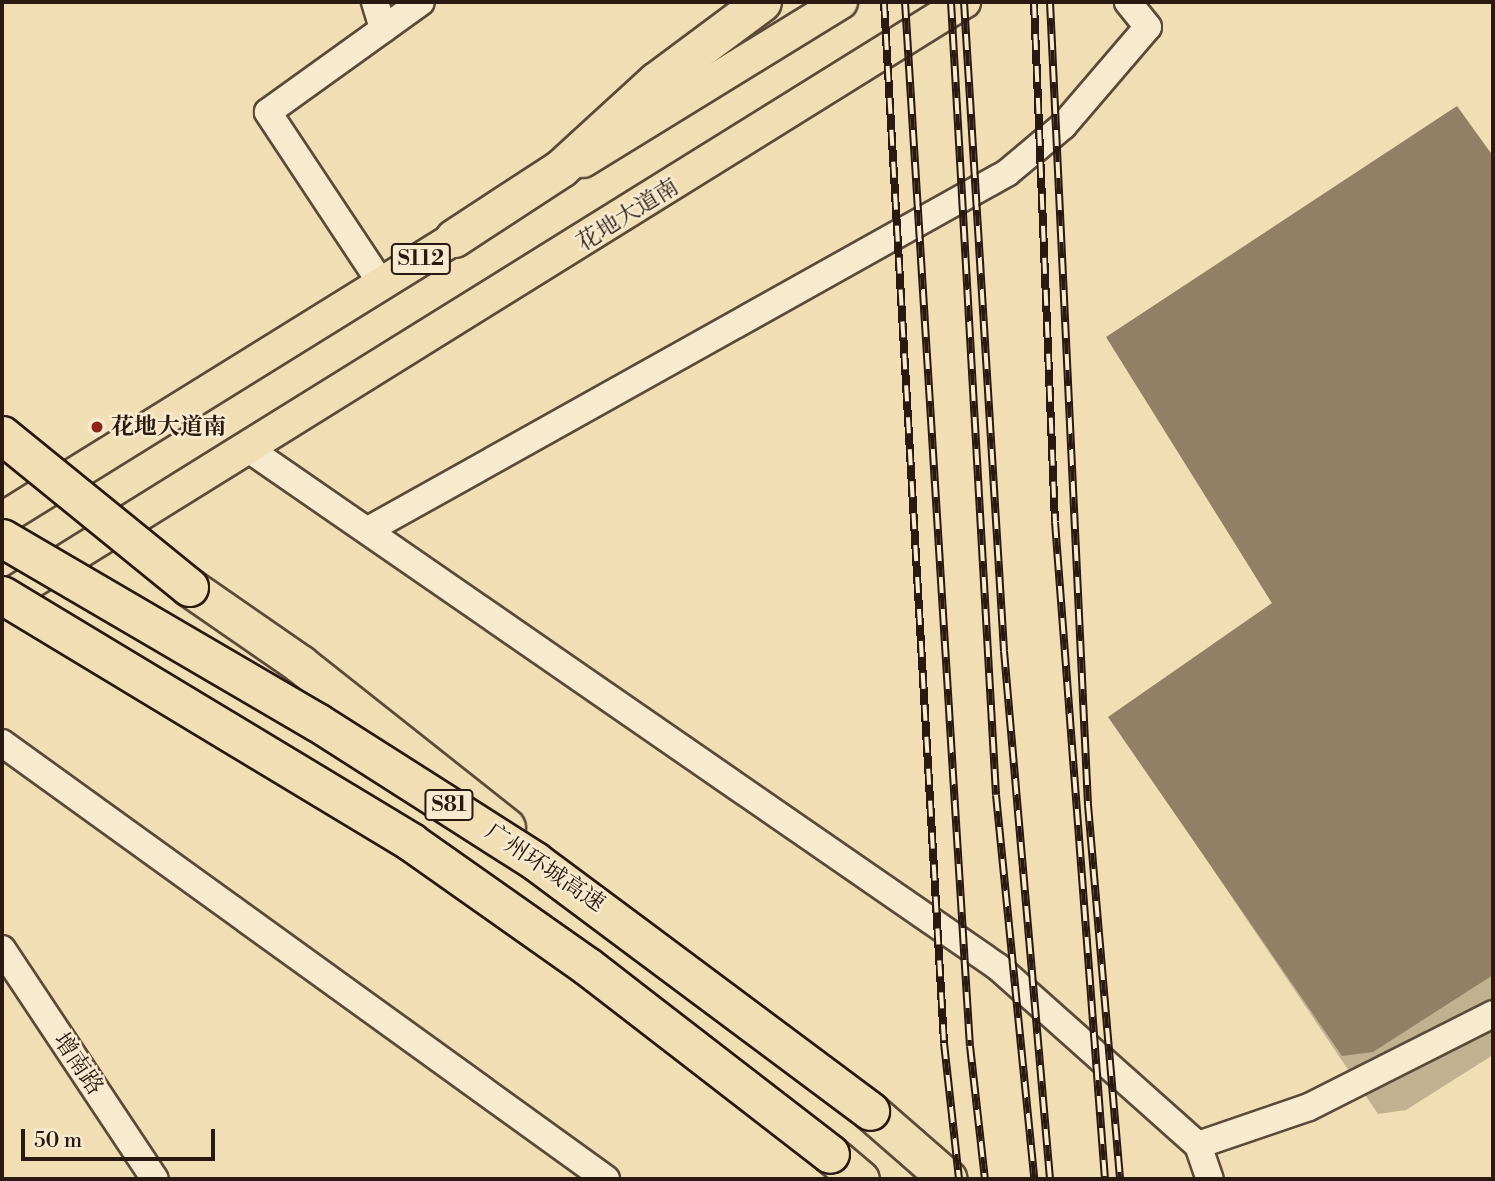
<!DOCTYPE html>
<meta charset="utf-8">
<style>
body{margin:0}
#map{position:relative;width:1495px;height:1181px;overflow:hidden;background:#f2deb5;font-family:"Libre Bodoni","Noto Serif SC",serif}
div>[style]{position:absolute}
[style*='--x']{left:calc(var(--x)*1px);top:calc(var(--y)*1px);width:calc(var(--w)*1px);rotate:calc(var(--a)*1deg)}
.shadow>*{inset:0;background:#0003}
.building>*{inset:0;background:#927f66}
.roads{filter:drop-shadow(2px 0 #5b4a39) drop-shadow(-2px 0 #5b4a39) drop-shadow(0 2px #5b4a39) drop-shadow(0 -2px #5b4a39)}
.minor>*{height:26px;margin:-13px;padding:0 13px;transform-origin:13px;border-radius:13px;background:#f7eacf}
.major>*{height:32px;margin:-16px;padding:0 16px;transform-origin:16px;border-radius:16px;background:#f2deb5}
.highway>*{height:37px;margin:-18.5px;padding:0 18.5px;transform-origin:18.5px;border-radius:18.5px;background:#f2deb5}
.rail>*{height:8px;margin-top:-4px;transform-origin:0;background:repeating-linear-gradient(90deg,#f7eacf 0 16px,#291910 0 32px);box-sizing:border-box;border-block:2px solid #291910}
.bridges{filter:drop-shadow(2px 0 #291910) drop-shadow(-2px 0 #291910) drop-shadow(0 2px #291910) drop-shadow(0 -2px #291910)}
.highway-bridge>*{height:37px;margin:-18.5px;padding:0 18.5px;transform-origin:18.5px;border-radius:18.5px;background:#f2deb5}
.dots>*{width:19px;height:19px;translate:-50% -50%;box-sizing:border-box;border:4px solid #f7eacf;border-radius:50%}
span{translate:-50% -50%;white-space:nowrap;text-align:center;line-height:1.15;-webkit-text-stroke:5px #f7eacf;paint-order:stroke}
.shield-label span{padding:2px 5px;background:#f7eacf;border:2px solid;border-radius:5px;-webkit-text-stroke-width:0}
.shield-label{font-size:21px;color:#291910;font-weight:700}
.street-label{font-size:23px;color:#291910}
.poi-label{font-size:23px;color:#291910;font-weight:700}
.left{translate:0 -50%;text-align:left}
.frame{position:absolute;inset:0;border:4px solid #291910;pointer-events:none}
.scale{position:absolute;left:21px;top:1129px;width:194px;height:32px;box-sizing:border-box;border:4px solid #291910;border-top:0;padding-left:9px;font-size:21px;line-height:24px;white-space:nowrap;color:#291910;-webkit-text-stroke:5px #f7eacf;paint-order:stroke}
</style>
<div id="map">
<div class="shadow">
<div style="clip-path:polygon(1457px 108px,1493px 159px,1493px 1055px,1406px 1110px,1378px 1114px,1111px 718px,1273px 605px,1108px 337px)"></div>
</div>
<div class="building">
<div style="clip-path:polygon(1457px 106px,1493px 156px,1493px 975px,1373px 1052px,1342px 1056px,1108px 717px,1272px 603px,1106px 337px)"></div>
</div>
<div class="roads">
<div class="minor">
<div style="--x:375;--y:2;--w:28;--a:73"></div>
<div style="--x:381;--y:283;--w:205;--a:-123.5"></div>
<div style="--x:268;--y:112;--w:188;--a:-35.7"></div>
<div style="--x:250;--y:450;--w:909;--a:34.65"></div>
<div style="--x:998;--y:967;--w:268;--a:41.7"></div>
<div style="--x:1198;--y:1145;--w:117;--a:-18.9"></div>
<div style="--x:1309;--y:1107;--w:206;--a:-26.8"></div>
<div style="--x:368;--y:530;--w:732;--a:-29.19"></div>
<div style="--x:1007;--y:173;--w:73;--a:-40"></div>
<div style="--x:1063;--y:126;--w:130;--a:-49.4"></div>
<div style="--x:1148;--y:27;--w:32;--a:-129"></div>
<div style="--x:2;--y:743;--w:745;--a:35.82"></div>
<div style="--x:2;--y:949;--w:276;--a:56.4"></div>
<div style="--x:1198;--y:1145;--w:36;--a:71"></div>
</div>
<div class="major">
<div style="--x:583;--y:161;--w:303;--a:-31.6"></div>
<div style="--x:2;--y:519;--w:558;--a:-31.81"></div>
<div style="--x:2;--y:600;--w:1133;--a:-31.87"></div>
</div>
<div class="highway">
<div style="--x:454;--y:238;--w:128;--a:-33.2"></div>
<div style="--x:561;--y:168;--w:129;--a:-42.5"></div>
<div style="--x:656;--y:81;--w:132;--a:-36.7"></div>
<div style="--x:189;--y:587;--w:135;--a:34.7"></div>
<div style="--x:300;--y:664;--w:263;--a:38.4"></div>
<div style="--x:870;--y:1111;--w:103;--a:41.1"></div>
<div style="--x:830;--y:1154;--w:39;--a:40"></div>
</div>
</div>
<div class="rail">
<div style="--x:884;--y:2;--w:1043;--a:86.7"></div>
<div style="--x:944;--y:1043;--w:137;--a:83.7"></div>
<div style="--x:905;--y:2;--w:1046;--a:86.44"></div>
<div style="--x:970;--y:1046;--w:134;--a:83.6"></div>
<div style="--x:951;--y:2;--w:794;--a:86.75"></div>
<div style="--x:996;--y:795;--w:386;--a:84.3"></div>
<div style="--x:964;--y:2;--w:650;--a:86.47"></div>
<div style="--x:1004;--y:651;--w:530;--a:85.02"></div>
<div style="--x:1034;--y:2;--w:520;--a:87.69"></div>
<div style="--x:1055;--y:522;--w:659;--a:85.65"></div>
<div style="--x:1050;--y:2;--w:804;--a:87.29"></div>
<div style="--x:1088;--y:805;--w:375;--a:85.1"></div>
</div>
<div class="bridges">
<div class="highway-bridge">
<div style="--x:2;--y:435;--w:241;--a:39.1"></div>
<div style="--x:2;--y:538;--w:365;--a:30.3"></div>
<div style="--x:317;--y:722;--w:259;--a:32.5"></div>
<div style="--x:535;--y:861;--w:418;--a:36.7"></div>
<div style="--x:2;--y:595;--w:478;--a:31.1"></div>
<div style="--x:411;--y:842;--w:215;--a:35.2"></div>
<div style="--x:587;--y:966;--w:307;--a:37.7"></div>
</div>
</div>
<div class="dots">
<div style="left:97px;top:427px;background:#8f2418"></div>
</div>
<div class="shield-label">
<span style="left:421px;top:259px">S112</span>
<span style="left:449px;top:805px">S81</span>
</div>
<div class="street-label">
<span style="left:628px;top:215px;rotate:-32deg">花地大道南</span>
<span style="left:545px;top:868px;rotate:34deg">广州环城高速</span>
<span style="left:78px;top:1064px;rotate:56deg">增南路</span>
</div>
<div class="poi-label">
<span class="left" style="left:111px;top:427px">花地大道南</span>
</div>
<div class="frame"></div>
<div class="scale">50 m</div>
</div>
